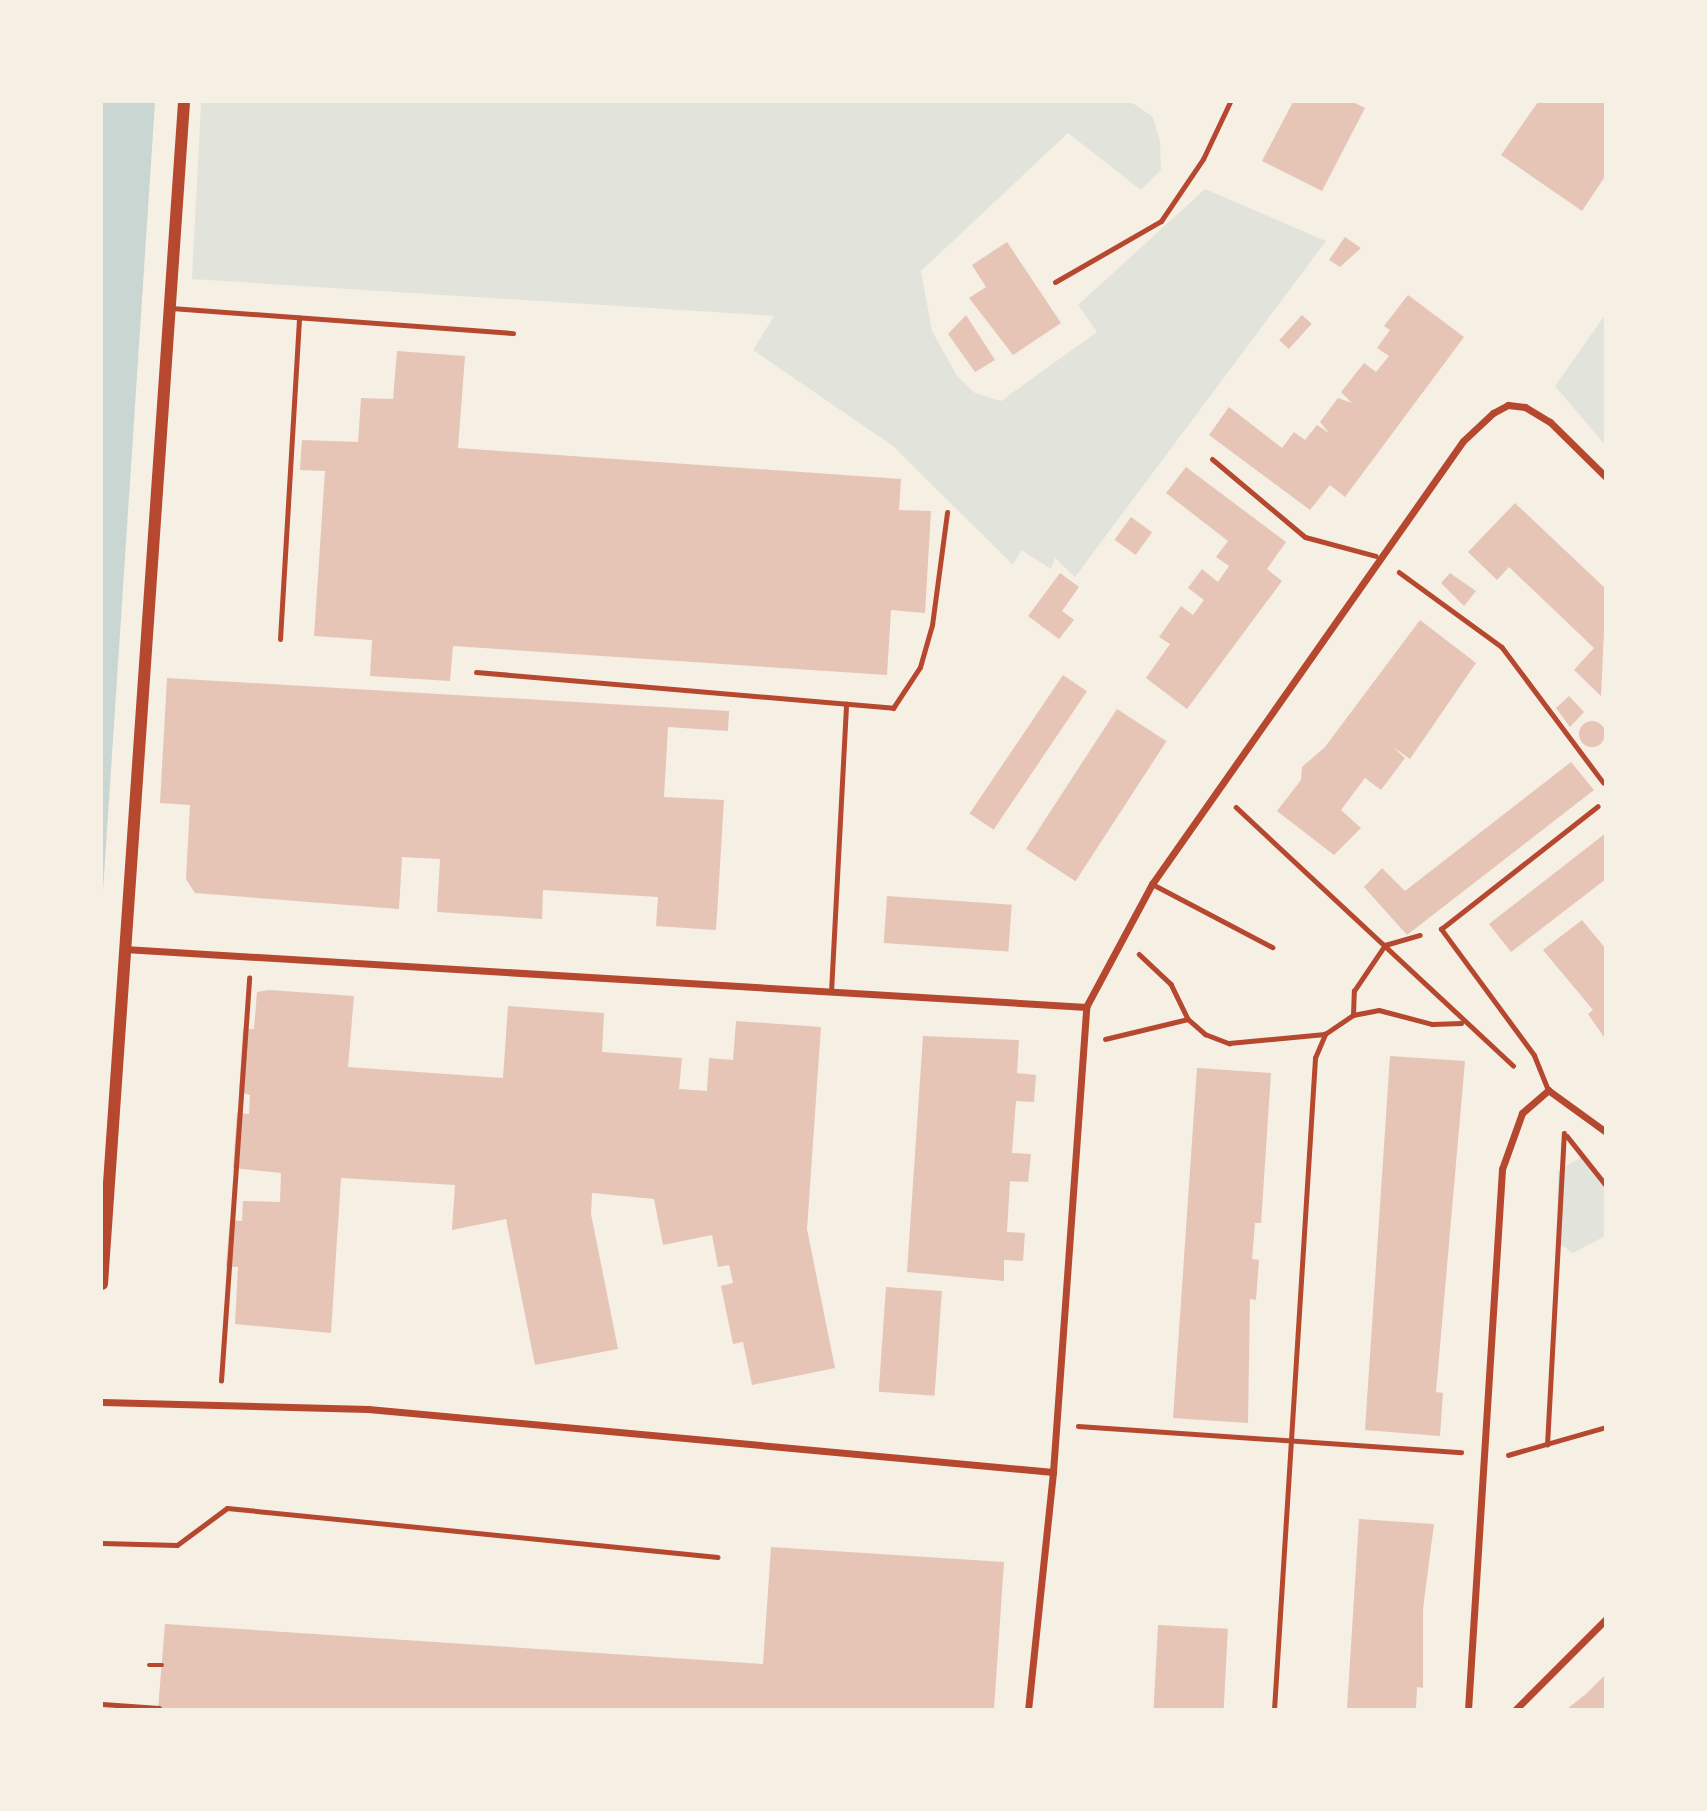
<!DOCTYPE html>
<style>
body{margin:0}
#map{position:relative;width:1707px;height:1811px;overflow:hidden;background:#f6efe4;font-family:"Fira Sans Condensed",sans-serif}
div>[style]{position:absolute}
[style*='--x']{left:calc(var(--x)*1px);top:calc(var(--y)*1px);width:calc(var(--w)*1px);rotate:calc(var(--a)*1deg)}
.green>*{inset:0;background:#e2e4dc}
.water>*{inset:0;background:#c9d6d2}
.building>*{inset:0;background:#e6c5b7;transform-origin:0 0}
.round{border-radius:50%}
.path>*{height:4.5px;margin:-2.25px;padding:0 2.25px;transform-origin:2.25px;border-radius:2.25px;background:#b5482f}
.service>*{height:5px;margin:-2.5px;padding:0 2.5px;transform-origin:2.5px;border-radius:2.5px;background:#b5482f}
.minor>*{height:7px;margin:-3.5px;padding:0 3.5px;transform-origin:3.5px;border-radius:3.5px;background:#b5482f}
.tertiary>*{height:12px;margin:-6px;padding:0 6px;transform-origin:6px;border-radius:6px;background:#b5482f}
span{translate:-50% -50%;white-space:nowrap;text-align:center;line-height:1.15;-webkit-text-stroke:7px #f6efe4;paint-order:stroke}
.frame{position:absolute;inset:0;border:103px solid #f6efe4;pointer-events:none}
</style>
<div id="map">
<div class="green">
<div style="clip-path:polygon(201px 102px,1131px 102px,1153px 117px,1160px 142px,1161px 170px,1141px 190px,1068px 133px,921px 271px,932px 331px,957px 376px,975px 393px,1001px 401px,1097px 332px,1078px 305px,1205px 189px,1326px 241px,1075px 577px,1055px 558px,1051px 569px,1021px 550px,1013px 565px,893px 446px,753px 350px,774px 316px,192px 279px)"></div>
<div style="clip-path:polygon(1605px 315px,1605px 445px,1555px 386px)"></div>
<div style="clip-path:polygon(1585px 1155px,1605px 1184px,1605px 1236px,1573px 1253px,1557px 1242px,1558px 1171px)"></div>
</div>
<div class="water">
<div style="clip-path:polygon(102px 102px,155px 102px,102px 906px)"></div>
</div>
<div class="building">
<div style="clip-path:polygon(1293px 102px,1353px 102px,1365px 108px,1322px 191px,1262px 161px)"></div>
<div style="clip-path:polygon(1538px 102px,1606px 102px,1606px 175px,1582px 211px,1501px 155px)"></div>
<div style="clip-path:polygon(1345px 237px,1361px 248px,1340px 267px,1329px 260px)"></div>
<div style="clip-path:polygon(1007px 242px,1061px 323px,1013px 355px,969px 298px,986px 287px,972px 265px)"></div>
<div style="clip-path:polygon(1408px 295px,1464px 337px,1345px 497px,1330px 485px,1310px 510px,1209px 435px,1229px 407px,1282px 448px,1294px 432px,1305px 440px,1317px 425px,1329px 433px,1320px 422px,1338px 398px,1352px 403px,1341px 392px,1364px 363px,1376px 372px,1389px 356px,1377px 348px,1390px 330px,1384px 326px)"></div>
<div style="clip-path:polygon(966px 315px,995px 360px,975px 372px,948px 334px)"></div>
<div style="left:1302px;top:315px;width:13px;height:34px;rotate:42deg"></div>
<div style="clip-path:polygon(397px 351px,465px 356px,458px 448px,901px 479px,899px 510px,931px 511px,925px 613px,891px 610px,887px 675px,453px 646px,450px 681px,370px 676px,372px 640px,314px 636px,325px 471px,300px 470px,302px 440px,358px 442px,361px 398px,393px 399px)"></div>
<div style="clip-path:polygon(1186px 467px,1286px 542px,1267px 569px,1282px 581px,1187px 709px,1146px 678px,1170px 644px,1159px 637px,1181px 606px,1193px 615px,1204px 600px,1188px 588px,1202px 569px,1218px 582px,1229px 566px,1216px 557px,1228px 541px,1166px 493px)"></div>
<div style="clip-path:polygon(1515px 503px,1606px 589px,1601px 696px,1574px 670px,1594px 648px,1509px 567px,1497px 580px,1468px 552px)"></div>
<div style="left:1131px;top:517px;width:26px;height:28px;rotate:36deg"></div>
<div style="clip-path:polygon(1060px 573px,1079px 587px,1062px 611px,1074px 620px,1059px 639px,1028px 616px)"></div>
<div style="clip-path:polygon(1450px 573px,1476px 591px,1464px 606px,1441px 583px)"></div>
<div style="clip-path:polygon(1420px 620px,1476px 663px,1410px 759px,1393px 747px,1405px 758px,1381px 790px,1365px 778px,1341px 810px,1361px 828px,1334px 855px,1277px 811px,1301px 780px,1302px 767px,1325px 747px)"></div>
<div style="left:1063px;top:675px;width:29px;height:167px;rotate:34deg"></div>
<div style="clip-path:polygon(167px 678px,729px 711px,728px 731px,668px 727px,664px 797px,724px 800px,716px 930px,656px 926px,658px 897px,543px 890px,542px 919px,437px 912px,440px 859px,402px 857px,399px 909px,195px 893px,186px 879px,190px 805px,160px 803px)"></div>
<div style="clip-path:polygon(1569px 696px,1584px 712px,1570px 727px,1556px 708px)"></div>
<div style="left:1117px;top:709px;width:59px;height:167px;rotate:33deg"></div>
<div class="round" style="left:1579px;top:721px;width:26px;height:26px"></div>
<div style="clip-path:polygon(1571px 762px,1594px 790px,1407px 935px,1364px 887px,1382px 868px,1405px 891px)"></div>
<div style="clip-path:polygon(1606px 833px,1606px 879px,1511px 952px,1489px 924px)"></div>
<div style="left:887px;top:896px;width:125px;height:47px;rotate:4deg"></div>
<div style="clip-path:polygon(1582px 920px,1606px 949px,1606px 1040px,1588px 1014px,1593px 1010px,1543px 950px)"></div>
<div style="clip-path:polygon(269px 990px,354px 996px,348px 1067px,503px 1078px,508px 1006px,604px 1013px,602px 1052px,682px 1058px,679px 1089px,707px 1091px,709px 1058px,733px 1060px,736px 1021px,821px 1027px,807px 1229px,835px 1368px,752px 1385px,743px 1342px,733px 1344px,721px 1286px,733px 1283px,729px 1265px,718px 1267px,712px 1235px,663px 1245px,654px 1199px,592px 1193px,591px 1214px,618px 1349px,535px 1365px,506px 1219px,452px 1230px,455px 1185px,341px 1178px,331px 1333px,235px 1324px,238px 1267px,226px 1267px,230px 1220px,242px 1221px,243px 1201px,280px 1202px,281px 1173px,233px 1168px,237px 1113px,249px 1114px,250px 1095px,239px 1092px,243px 1029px,254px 1029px,257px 992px)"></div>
<div style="clip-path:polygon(923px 1036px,1019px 1040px,1017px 1073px,1036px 1075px,1034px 1102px,1016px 1101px,1012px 1153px,1031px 1154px,1028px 1182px,1010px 1181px,1007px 1232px,1025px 1233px,1023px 1261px,1004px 1260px,1004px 1281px,907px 1272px)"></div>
<div style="clip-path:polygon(1390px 1056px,1465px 1061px,1436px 1392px,1443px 1393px,1440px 1436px,1365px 1430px)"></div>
<div style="clip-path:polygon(1197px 1068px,1271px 1073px,1261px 1223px,1255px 1223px,1252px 1259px,1259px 1260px,1256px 1300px,1250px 1299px,1248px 1423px,1173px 1418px)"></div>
<div style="left:886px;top:1287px;width:56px;height:105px;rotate:4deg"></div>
<div style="clip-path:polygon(1359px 1519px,1434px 1524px,1423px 1609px,1423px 1688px,1417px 1687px,1416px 1709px,1347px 1709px)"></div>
<div style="clip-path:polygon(771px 1547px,1004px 1562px,994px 1709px,158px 1709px,165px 1624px,763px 1664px)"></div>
<div style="left:1158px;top:1625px;width:70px;height:84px;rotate:3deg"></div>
<div style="clip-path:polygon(1606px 1674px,1606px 1709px,1567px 1709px,1586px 1694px)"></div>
</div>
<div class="path">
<div style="--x:1399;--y:572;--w:127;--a:36.1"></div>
<div style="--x:1502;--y:647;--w:169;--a:53.2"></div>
<div style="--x:1236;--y:807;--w:379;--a:43"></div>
<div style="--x:1139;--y:954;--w:44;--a:43.2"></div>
<div style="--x:1171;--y:984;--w:39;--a:64"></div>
<div style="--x:1188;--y:1019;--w:23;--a:41"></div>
<div style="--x:1205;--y:1034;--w:26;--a:21"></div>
<div style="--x:1229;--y:1043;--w:96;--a:-5.4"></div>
<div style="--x:1353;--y:1015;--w:26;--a:-11"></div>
<div style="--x:1379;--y:1010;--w:55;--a:14.8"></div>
<div style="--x:1432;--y:1024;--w:29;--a:-2"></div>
<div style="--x:1105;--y:1039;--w:85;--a:-13.5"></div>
<div style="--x:1567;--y:1136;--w:63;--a:51.5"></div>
<div style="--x:221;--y:1381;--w:404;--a:-86"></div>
<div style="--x:1078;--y:1426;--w:384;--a:3.9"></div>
<div style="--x:1547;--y:1445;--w:312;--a:-86.9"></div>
<div style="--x:1508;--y:1455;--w:102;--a:-15.9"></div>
<div style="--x:149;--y:1665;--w:13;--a:0"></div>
<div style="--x:1274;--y:1710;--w:653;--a:-86.4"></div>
<div style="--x:1315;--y:1058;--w:26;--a:-67"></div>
<div style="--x:1325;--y:1034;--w:34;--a:-34"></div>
<div style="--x:1353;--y:1015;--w:24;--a:-88"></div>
<div style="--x:1354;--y:991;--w:55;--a:-56"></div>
<div style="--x:1385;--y:945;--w:36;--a:-16"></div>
</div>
<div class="service">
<div style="--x:1055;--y:282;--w:122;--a:-29.9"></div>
<div style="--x:1161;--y:221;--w:75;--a:-55.9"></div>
<div style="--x:1203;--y:159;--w:63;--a:-64.7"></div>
<div style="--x:171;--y:308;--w:343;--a:4.2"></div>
<div style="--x:1212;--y:459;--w:121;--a:40"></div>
<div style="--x:1305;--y:537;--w:73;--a:15"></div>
<div style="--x:280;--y:639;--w:322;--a:-86.6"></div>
<div style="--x:476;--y:672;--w:419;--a:4.9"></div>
<div style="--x:893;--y:708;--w:49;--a:-56.6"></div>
<div style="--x:920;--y:667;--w:44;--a:-74.1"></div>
<div style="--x:932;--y:625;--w:114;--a:-82.4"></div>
<div style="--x:1152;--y:884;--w:136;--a:27.7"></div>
<div style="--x:831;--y:992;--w:289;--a:-87"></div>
<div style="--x:1548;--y:1090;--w:38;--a:-112"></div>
<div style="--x:1534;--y:1055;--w:157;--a:-126.4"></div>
<div style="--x:1441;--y:929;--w:199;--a:-38.1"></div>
<div style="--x:102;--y:1543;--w:75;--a:1.5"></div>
<div style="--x:177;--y:1545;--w:62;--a:-36.5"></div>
<div style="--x:227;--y:1508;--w:493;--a:5.7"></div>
<div style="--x:102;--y:1704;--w:57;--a:4"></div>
</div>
<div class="minor">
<div style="--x:124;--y:949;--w:964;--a:3.45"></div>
<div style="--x:102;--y:1402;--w:266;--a:1.5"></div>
<div style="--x:368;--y:1409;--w:688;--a:5.25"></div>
<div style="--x:1028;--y:1710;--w:239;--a:-84"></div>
<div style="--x:1053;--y:1472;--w:466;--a:-85.9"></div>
<div style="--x:1086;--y:1007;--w:140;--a:-61.8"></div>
<div style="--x:1152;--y:884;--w:541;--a:-54.93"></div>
<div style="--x:1463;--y:441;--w:41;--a:-43"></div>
<div style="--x:1493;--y:413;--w:17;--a:-28"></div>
<div style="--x:1508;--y:405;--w:17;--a:7"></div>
<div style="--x:1525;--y:407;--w:29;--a:31"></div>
<div style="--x:1550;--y:422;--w:78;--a:44.5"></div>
<div style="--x:1468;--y:1710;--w:542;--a:-86.4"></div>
<div style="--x:1502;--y:1169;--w:59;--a:-70.3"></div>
<div style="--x:1522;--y:1113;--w:35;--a:-41"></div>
<div style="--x:1548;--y:1090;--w:72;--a:35.9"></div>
<div style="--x:1515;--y:1710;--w:129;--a:-45"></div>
</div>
<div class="tertiary">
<div style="--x:102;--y:1284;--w:1185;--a:-86.03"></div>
</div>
<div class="frame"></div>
</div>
